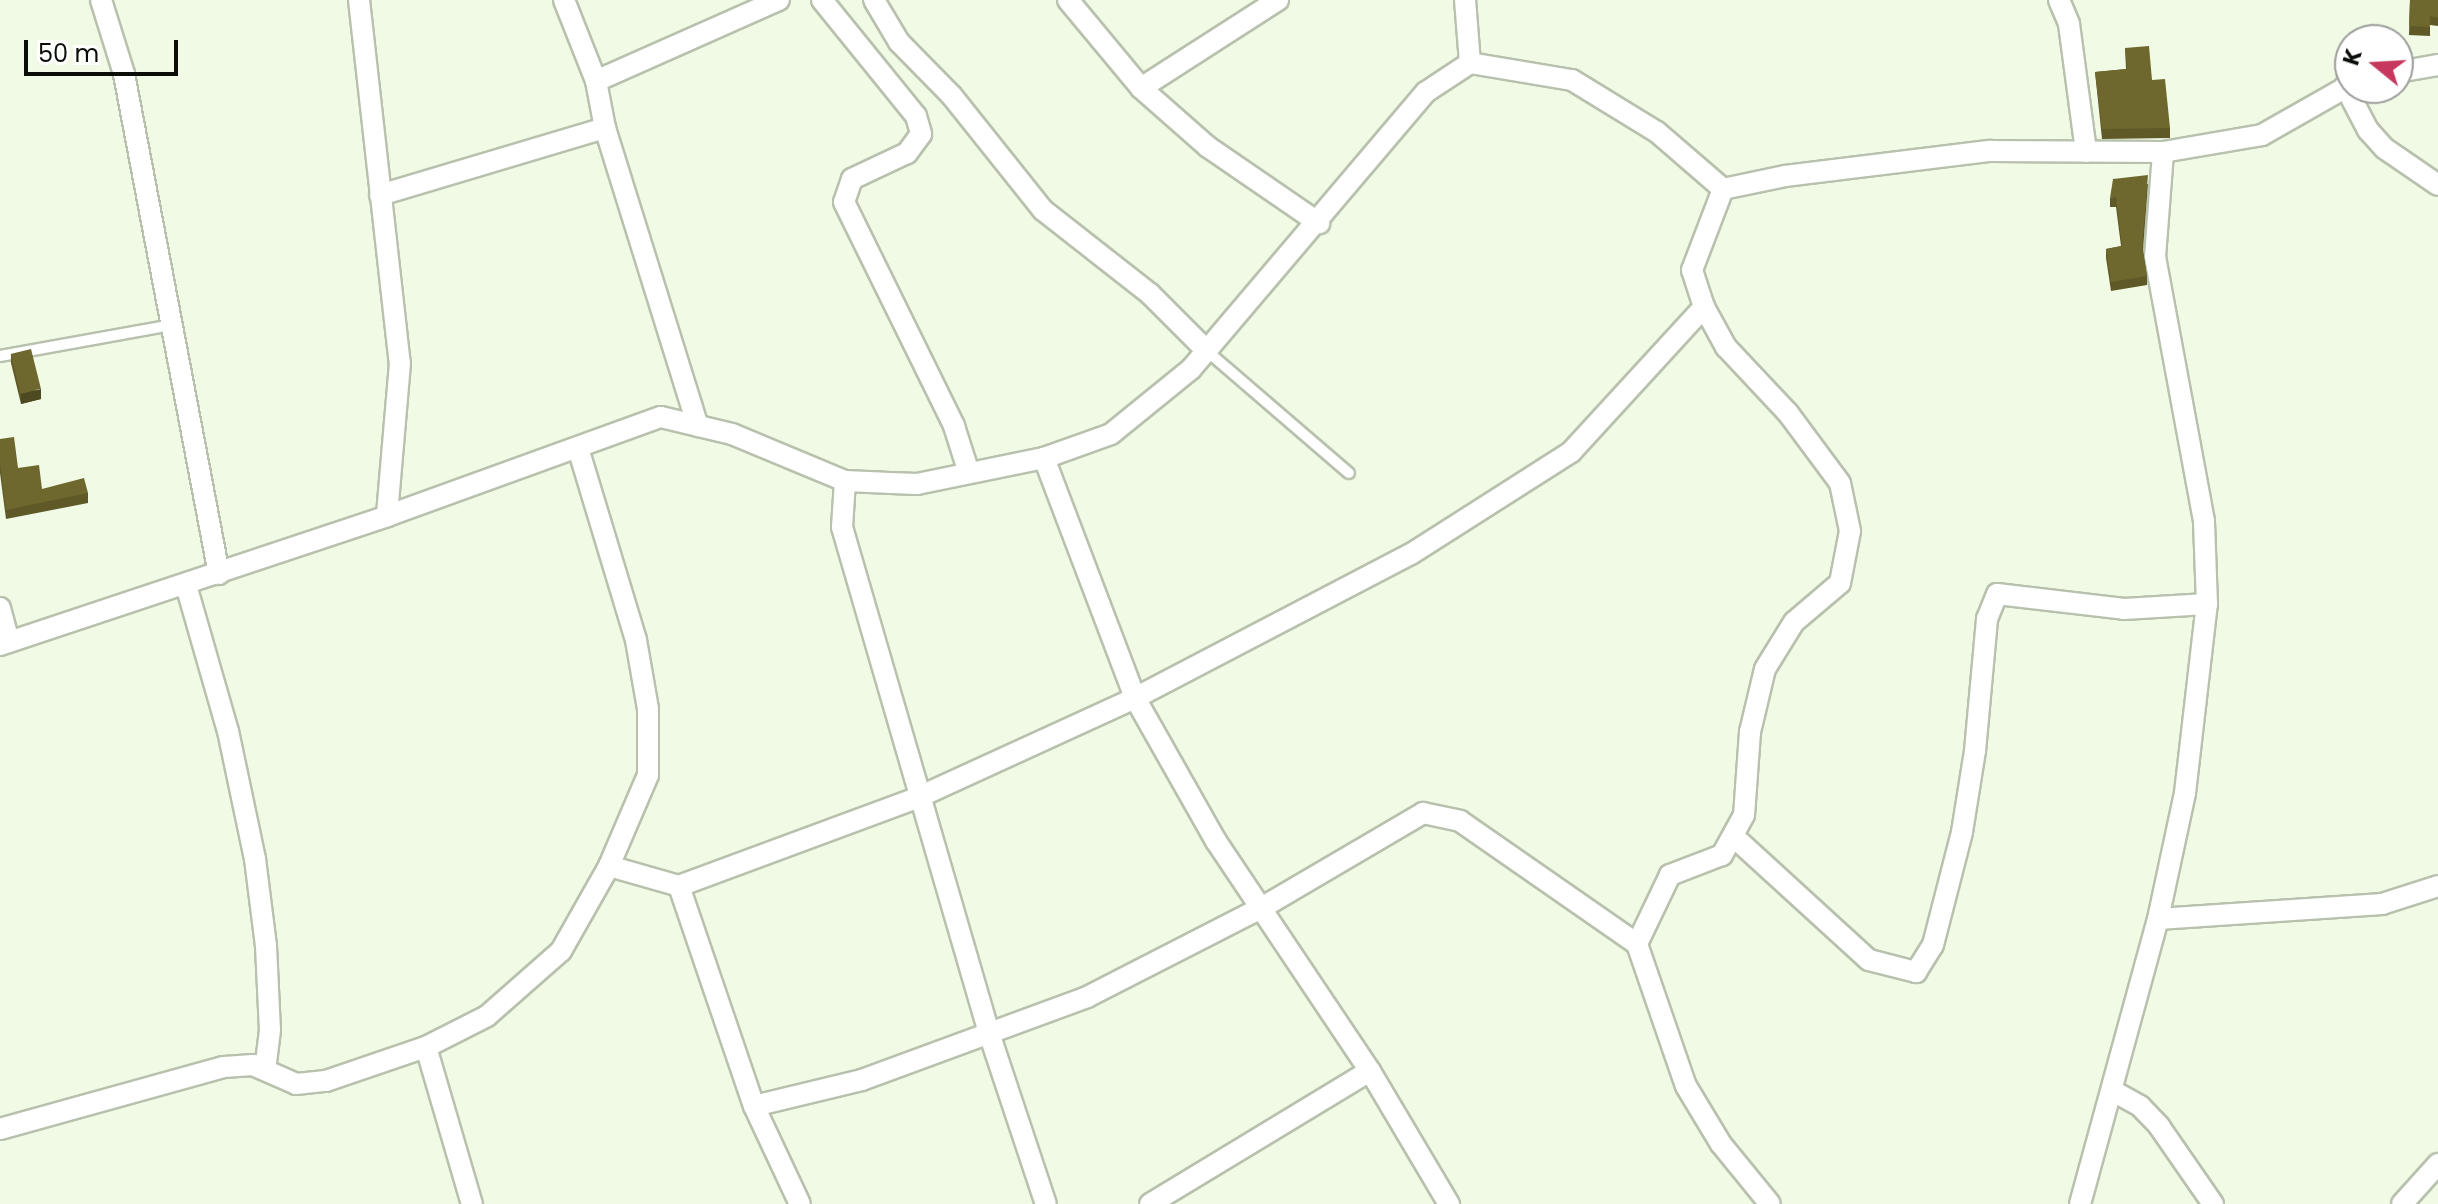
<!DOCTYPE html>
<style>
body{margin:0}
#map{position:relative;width:2438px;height:1204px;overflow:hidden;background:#f0fae5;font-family:Poppins,sans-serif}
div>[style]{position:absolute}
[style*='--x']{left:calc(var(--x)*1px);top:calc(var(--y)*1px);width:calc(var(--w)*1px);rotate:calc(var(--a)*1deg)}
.roads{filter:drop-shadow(2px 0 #b8c1ad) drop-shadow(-2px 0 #b8c1ad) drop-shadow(0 2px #b8c1ad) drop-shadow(0 -2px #b8c1ad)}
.service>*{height:10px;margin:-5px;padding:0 5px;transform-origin:5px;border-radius:5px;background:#fff}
.minor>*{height:20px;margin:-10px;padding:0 10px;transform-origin:10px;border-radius:10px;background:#fff}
.wall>*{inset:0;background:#5f5928}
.shaded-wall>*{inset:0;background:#4d4920}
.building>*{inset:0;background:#6e682e;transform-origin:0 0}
span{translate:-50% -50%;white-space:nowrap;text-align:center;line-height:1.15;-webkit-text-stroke:6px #fff;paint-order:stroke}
.north{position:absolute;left:2334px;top:24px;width:80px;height:80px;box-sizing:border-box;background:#fff;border:2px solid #9d9f9c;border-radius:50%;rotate:288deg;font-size:22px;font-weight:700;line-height:32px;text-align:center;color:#0b0e08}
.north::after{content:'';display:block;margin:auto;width:28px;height:36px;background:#c7385e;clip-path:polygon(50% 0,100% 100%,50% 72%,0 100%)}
.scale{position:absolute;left:24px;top:40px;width:154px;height:36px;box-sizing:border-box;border:4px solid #0b0e08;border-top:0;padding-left:10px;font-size:24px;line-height:28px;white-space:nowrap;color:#0b0e08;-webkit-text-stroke:6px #fff;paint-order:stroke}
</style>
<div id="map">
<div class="roads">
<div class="service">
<div style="--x:1207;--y:351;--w:187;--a:40.7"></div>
<div style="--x:0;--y:356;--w:176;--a:-10.2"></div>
</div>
<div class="minor">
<div style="--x:101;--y:0;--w:77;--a:72.7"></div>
<div style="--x:124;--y:74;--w:509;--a:79.24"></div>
<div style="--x:359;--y:0;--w:365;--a:83.6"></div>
<div style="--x:400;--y:363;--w:154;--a:94.9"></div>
<div style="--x:564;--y:0;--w:87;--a:68.4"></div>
<div style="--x:596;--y:81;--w:48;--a:79.2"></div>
<div style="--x:605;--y:128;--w:312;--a:72.7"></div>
<div style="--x:822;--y:0;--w:149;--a:51"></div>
<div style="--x:916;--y:116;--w:19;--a:74"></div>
<div style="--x:921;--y:134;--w:24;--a:126"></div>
<div style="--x:907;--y:153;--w:61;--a:154.7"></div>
<div style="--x:852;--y:179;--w:24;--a:109"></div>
<div style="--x:844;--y:202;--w:250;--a:63.8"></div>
<div style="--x:954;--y:426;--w:49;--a:72.3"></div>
<div style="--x:874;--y:0;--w:49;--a:59.2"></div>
<div style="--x:899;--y:42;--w:76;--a:45.5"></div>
<div style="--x:952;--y:96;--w:146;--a:51.4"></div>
<div style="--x:1043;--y:210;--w:136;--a:38.1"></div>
<div style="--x:1150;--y:294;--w:81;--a:45"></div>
<div style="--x:1068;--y:0;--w:114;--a:50.3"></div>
<div style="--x:1141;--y:88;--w:89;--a:41.4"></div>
<div style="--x:1208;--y:147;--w:135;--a:34.4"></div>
<div style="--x:2059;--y:0;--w:26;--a:67"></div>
<div style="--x:2069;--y:24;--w:129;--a:82.4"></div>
<div style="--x:1470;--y:63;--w:103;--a:9.5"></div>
<div style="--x:1572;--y:80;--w:100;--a:31.5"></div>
<div style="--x:1657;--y:132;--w:87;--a:40.8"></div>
<div style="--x:1723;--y:189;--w:87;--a:110.9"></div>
<div style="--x:1692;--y:270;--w:39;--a:72"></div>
<div style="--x:1704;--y:307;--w:46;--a:61.2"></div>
<div style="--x:1726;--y:347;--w:91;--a:46.8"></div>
<div style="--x:1788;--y:413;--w:87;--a:53.4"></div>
<div style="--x:1840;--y:483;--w:49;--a:78.2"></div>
<div style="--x:1850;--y:531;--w:53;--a:100.9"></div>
<div style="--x:1840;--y:583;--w:60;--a:139.7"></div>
<div style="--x:1794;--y:622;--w:55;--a:121.7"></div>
<div style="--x:1765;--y:669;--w:65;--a:103.4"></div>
<div style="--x:1750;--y:732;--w:83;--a:94.1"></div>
<div style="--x:1744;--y:815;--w:46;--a:118.8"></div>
<div style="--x:1722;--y:855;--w:56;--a:159"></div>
<div style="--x:1670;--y:875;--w:76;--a:115.6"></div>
<div style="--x:2398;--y:72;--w:41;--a:-9.9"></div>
<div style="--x:596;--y:81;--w:200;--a:-23.9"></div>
<div style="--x:2345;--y:86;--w:50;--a:62.4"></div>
<div style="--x:2368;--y:130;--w:24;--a:48"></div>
<div style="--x:2384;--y:148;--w:65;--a:34.4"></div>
<div style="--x:1141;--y:88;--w:163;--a:-32.7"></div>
<div style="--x:1723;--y:189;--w:63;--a:-11.8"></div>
<div style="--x:1785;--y:176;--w:207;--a:-7"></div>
<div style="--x:1990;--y:151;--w:173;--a:0.3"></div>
<div style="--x:2163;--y:152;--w:100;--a:-9.7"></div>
<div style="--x:2262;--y:135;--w:101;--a:-29.6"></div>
<div style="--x:380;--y:195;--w:235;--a:-16.6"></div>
<div style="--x:1044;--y:458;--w:257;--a:69.2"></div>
<div style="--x:1135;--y:698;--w:164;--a:60.5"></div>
<div style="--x:1216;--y:841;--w:277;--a:56.2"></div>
<div style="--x:1370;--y:1071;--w:155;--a:59.3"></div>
<div style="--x:845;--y:481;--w:46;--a:93.7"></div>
<div style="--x:842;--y:527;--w:527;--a:73.8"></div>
<div style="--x:989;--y:1033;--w:180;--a:71.6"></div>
<div style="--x:186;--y:585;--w:152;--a:74"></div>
<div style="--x:228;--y:731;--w:131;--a:78.1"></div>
<div style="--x:255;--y:859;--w:88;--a:82.8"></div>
<div style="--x:266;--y:946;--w:84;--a:87.3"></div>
<div style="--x:270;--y:1030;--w:39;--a:97"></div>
<div style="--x:0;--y:608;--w:35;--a:75"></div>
<div style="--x:0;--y:645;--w:408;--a:-18.4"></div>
<div style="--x:387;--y:516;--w:291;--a:-19.9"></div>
<div style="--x:661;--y:417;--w:73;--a:13.5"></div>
<div style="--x:732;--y:434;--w:122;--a:22.6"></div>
<div style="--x:845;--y:481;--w:72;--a:2.4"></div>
<div style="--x:917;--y:484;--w:130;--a:-11.6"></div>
<div style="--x:1044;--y:458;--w:71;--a:-19.7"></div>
<div style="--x:1111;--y:434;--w:103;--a:-39.1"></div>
<div style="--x:1191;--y:369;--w:363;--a:-49.7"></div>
<div style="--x:1426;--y:92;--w:53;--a:-33.4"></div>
<div style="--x:1470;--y:63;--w:63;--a:-94.5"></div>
<div style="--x:1733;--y:836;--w:184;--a:42.4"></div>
<div style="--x:1869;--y:960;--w:49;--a:14.3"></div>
<div style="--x:1916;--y:972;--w:32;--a:-58"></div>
<div style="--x:1933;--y:945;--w:117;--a:-75.6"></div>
<div style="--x:1962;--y:832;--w:82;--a:-80.9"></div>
<div style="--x:1975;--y:751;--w:133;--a:-84.8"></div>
<div style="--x:1987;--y:619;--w:27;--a:-68"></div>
<div style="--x:1997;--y:594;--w:128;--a:6.7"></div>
<div style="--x:2124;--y:609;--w:83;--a:-3.4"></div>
<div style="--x:609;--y:866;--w:73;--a:15.9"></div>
<div style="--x:679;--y:886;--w:256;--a:-20.3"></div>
<div style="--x:919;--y:797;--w:238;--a:-24.6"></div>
<div style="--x:1135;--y:698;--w:311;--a:-27.6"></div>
<div style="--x:1411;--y:554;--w:190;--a:-32.5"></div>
<div style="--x:1571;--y:452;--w:197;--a:-47.5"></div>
<div style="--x:679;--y:886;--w:232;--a:71.2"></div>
<div style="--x:754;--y:1106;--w:108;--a:64.9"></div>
<div style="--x:2158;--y:919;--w:225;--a:-3.8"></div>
<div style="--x:2382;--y:904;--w:59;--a:-17.8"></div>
<div style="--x:426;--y:1047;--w:164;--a:73.7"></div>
<div style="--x:2113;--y:1091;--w:31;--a:29"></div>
<div style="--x:2140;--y:1106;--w:28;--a:46"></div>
<div style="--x:2159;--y:1126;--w:95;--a:55.3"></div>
<div style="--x:754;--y:1106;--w:111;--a:-13.5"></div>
<div style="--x:862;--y:1080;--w:240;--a:-20.2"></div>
<div style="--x:1087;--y:997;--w:198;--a:-27.1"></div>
<div style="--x:1263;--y:907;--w:186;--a:-30.4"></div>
<div style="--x:1423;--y:813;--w:38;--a:12"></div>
<div style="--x:1460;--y:821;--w:216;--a:34.8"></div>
<div style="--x:1637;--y:944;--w:150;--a:71"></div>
<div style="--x:1686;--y:1086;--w:68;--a:58.9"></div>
<div style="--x:1721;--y:1144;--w:77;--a:50.8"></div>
<div style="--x:0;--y:1129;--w:232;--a:-15.5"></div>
<div style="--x:224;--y:1067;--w:29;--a:-4"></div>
<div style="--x:253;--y:1065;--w:47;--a:23.8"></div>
<div style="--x:296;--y:1084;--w:30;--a:-6"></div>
<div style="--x:326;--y:1081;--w:106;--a:-18.8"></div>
<div style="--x:426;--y:1047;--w:68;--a:-26.9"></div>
<div style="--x:487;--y:1016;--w:98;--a:-41.3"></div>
<div style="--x:561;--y:951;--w:98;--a:-60.5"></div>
<div style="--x:609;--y:866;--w:99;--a:-66.8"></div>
<div style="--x:648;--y:775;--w:66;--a:-90"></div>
<div style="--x:648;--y:709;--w:70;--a:-99.9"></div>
<div style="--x:636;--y:640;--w:201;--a:-106.8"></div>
<div style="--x:1150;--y:1204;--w:257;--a:-31.2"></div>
<div style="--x:2080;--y:1204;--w:295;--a:-74.7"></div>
<div style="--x:2158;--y:919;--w:129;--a:-77.9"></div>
<div style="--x:2185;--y:793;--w:190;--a:-83.4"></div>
<div style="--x:2207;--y:604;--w:83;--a:-92.1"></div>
<div style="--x:2204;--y:521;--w:269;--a:-100.5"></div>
<div style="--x:2155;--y:257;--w:105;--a:-85.6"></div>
<div style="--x:2402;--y:1204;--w:54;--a:-48"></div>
</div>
</div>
<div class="wall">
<div style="clip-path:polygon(2410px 0,2438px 0,2438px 26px,2430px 25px,2430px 36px,2409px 35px)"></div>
<div style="clip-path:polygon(2125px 48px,2152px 80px,2170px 128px,2170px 138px,2102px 139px,2095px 72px,2126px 69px)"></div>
<div style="clip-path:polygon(2148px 184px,2143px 250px,2147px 276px,2147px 285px,2111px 291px,2106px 258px,2106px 249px,2121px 246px,2116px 207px,2110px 207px,2110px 198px)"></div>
<div style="clip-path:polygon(11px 354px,41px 399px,21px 404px,11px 363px)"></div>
<div style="clip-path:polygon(0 439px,18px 468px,42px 489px,88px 493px,88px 503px,6px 519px,0 473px)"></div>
</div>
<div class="shaded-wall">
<div style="clip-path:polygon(41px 389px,41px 399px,21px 404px,21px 394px)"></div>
</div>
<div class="building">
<div style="clip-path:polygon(2410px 0,2438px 0,2438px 18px,2430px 16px,2430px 27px,2409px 26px)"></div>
<div style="clip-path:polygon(2149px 46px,2152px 80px,2165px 79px,2170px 128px,2102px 129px,2095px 72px,2127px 69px,2125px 48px)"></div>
<div style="clip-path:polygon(2148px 175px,2142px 247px,2147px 276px,2111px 282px,2106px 249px,2122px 246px,2116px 197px,2110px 198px,2113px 179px)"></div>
<div style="left:31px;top:349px;width:41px;height:21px;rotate:76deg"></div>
<div style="clip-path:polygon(14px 437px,18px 468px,39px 465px,42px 489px,84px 478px,88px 493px,6px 510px,0 463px,0 439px)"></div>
</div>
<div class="north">K</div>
<div class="scale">50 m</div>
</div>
